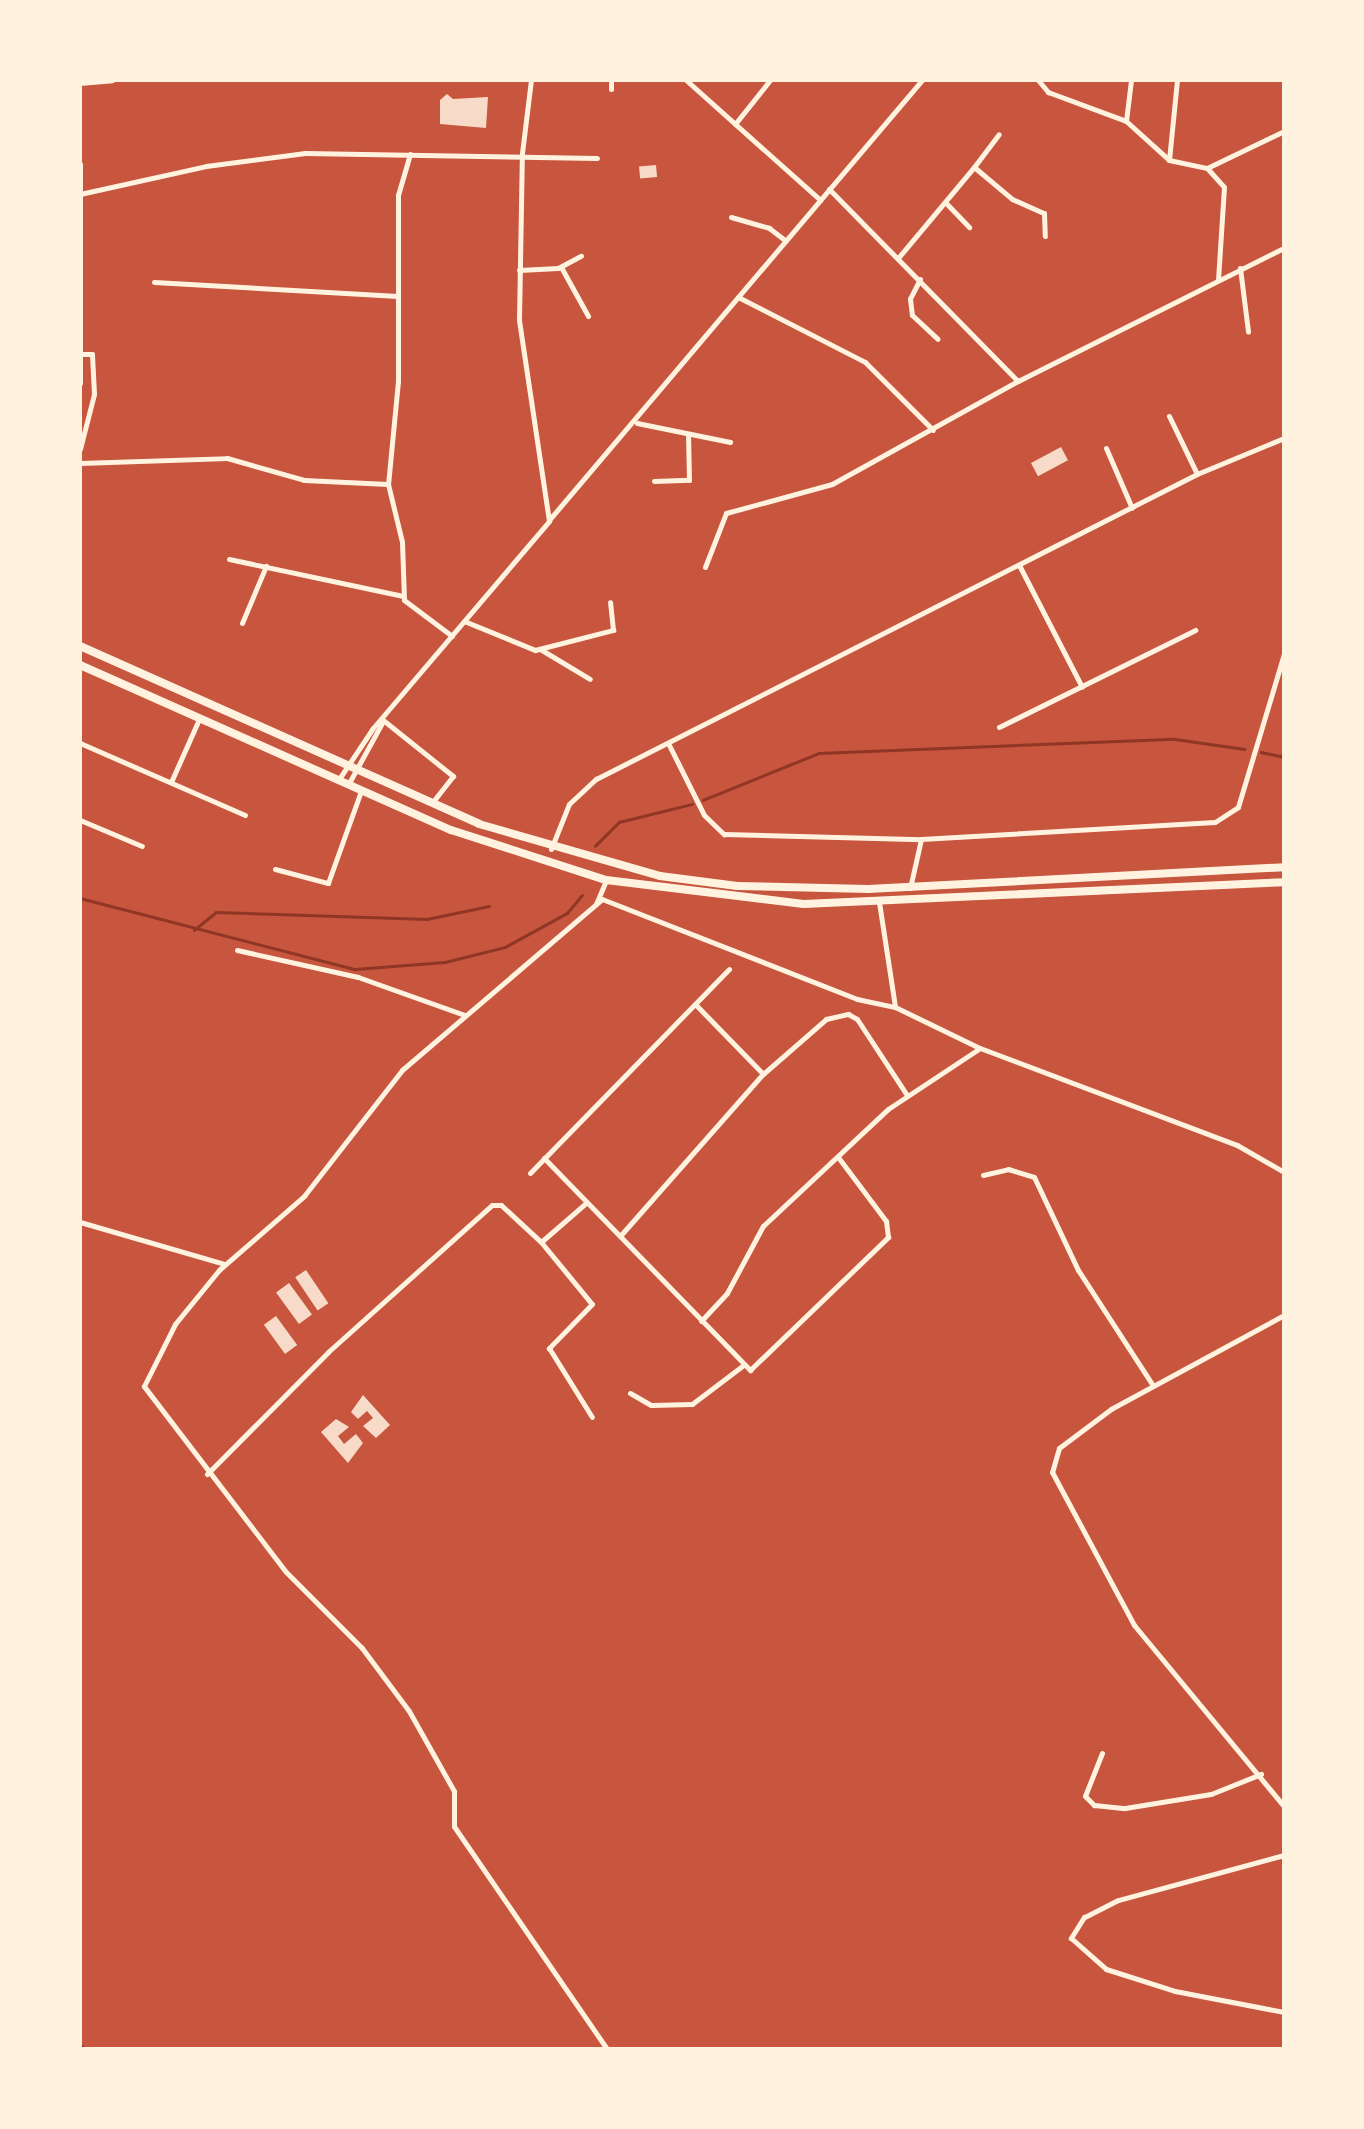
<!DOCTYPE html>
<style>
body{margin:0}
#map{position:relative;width:1364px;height:2129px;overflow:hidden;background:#c8553d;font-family:Lato,sans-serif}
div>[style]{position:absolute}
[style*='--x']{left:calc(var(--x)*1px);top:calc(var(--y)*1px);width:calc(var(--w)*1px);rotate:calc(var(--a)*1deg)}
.stream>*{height:2.5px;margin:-1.25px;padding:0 1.25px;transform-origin:1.25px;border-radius:1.25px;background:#8f3625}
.building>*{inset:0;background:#f7dbc8;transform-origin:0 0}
.minor>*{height:5px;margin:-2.5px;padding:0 2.5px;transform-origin:2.5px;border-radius:2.5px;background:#fff3e0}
.primary>*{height:8px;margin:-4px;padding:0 4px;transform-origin:4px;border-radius:4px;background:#fff3e0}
span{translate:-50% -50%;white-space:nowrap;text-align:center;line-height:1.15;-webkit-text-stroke:10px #fff3e0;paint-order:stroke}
.frame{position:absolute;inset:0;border:82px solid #fff3e0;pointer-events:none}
</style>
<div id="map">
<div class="stream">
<div style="--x:1261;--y:752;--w:24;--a:12"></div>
<div style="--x:703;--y:800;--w:125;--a:-22.1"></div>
<div style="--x:819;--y:753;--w:356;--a:-2.3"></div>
<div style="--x:1175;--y:739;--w:70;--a:8.2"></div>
<div style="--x:595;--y:846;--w:34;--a:-45"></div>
<div style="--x:619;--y:822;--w:75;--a:-13.9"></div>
<div style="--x:80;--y:898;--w:284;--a:14.5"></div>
<div style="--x:355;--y:969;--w:90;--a:-4.4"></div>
<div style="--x:445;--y:962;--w:62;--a:-14"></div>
<div style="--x:505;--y:947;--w:71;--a:-28.7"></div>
<div style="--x:567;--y:913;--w:23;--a:-50"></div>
<div style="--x:194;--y:930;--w:28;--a:-39"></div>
<div style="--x:216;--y:912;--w:211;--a:1.9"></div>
<div style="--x:427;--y:919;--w:63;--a:-11.8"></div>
<div style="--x:80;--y:2044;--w:7;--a:45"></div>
</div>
<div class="building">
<div style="clip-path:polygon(447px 94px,453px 99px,488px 97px,486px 128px,440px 124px,440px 100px)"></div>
<div style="left:656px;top:165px;width:12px;height:17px;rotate:85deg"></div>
<div style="left:1061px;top:447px;width:15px;height:34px;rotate:62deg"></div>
<div style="left:306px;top:1270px;width:40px;height:13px;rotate:56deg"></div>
<div style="left:289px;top:1283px;width:39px;height:16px;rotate:54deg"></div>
<div style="left:276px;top:1316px;width:36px;height:15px;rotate:54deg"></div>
<div style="clip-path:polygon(363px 1395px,390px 1425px,376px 1438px,363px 1426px,373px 1418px,367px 1411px,358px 1419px,351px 1412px)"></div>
<div style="clip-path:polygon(336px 1419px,349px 1427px,338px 1436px,344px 1444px,356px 1434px,363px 1443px,348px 1463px,321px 1432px)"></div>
</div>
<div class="minor">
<div style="--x:686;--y:80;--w:180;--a:41.8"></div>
<div style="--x:1038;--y:80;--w:16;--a:50"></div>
<div style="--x:1048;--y:92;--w:83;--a:20.4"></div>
<div style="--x:1126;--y:121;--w:58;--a:42.2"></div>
<div style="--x:1169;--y:160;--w:39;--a:12"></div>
<div style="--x:1207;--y:168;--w:25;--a:48"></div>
<div style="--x:1224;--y:187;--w:92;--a:93.7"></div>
<div style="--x:80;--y:83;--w:32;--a:-5"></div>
<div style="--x:611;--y:89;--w:9;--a:-90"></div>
<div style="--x:1126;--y:121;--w:41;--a:-83"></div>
<div style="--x:735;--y:124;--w:56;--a:-51.5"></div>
<div style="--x:410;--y:154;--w:43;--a:106.3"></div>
<div style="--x:398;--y:195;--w:186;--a:90"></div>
<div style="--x:398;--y:381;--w:103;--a:95.5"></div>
<div style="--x:388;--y:484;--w:60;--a:76.4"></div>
<div style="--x:402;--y:542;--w:58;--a:88"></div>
<div style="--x:404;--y:600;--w:60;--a:36.9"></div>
<div style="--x:1169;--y:160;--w:80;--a:-84.3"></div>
<div style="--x:80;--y:164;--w:219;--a:90"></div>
<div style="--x:974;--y:167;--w:41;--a:-52.9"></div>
<div style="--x:1207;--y:168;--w:85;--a:-25.7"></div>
<div style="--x:829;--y:189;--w:269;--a:45.5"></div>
<div style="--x:80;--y:194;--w:129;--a:-12.5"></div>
<div style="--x:206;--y:166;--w:100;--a:-7.5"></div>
<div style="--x:305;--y:153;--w:292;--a:1"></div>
<div style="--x:945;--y:202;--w:35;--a:46"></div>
<div style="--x:731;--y:217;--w:40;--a:16"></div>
<div style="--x:769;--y:228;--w:21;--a:37"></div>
<div style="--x:898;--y:258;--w:119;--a:-50.1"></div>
<div style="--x:974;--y:167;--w:50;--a:40.1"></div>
<div style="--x:1012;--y:199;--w:35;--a:24"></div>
<div style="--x:1044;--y:213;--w:23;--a:88"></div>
<div style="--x:561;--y:267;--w:56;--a:61.1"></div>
<div style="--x:1240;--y:268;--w:64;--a:82.8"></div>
<div style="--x:519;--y:270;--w:39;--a:-3"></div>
<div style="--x:558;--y:268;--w:26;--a:-28"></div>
<div style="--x:920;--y:279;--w:22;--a:117"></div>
<div style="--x:910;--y:299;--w:16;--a:83"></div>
<div style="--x:912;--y:315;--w:35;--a:43"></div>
<div style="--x:154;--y:282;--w:244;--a:3.3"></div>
<div style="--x:738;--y:297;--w:143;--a:27.1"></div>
<div style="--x:865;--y:362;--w:96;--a:45"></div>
<div style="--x:1169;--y:416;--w:64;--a:64.2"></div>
<div style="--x:637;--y:423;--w:95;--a:11.5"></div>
<div style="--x:1106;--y:448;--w:65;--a:66.6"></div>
<div style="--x:80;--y:449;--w:57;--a:-75.7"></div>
<div style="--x:94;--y:394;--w:40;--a:-92.9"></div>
<div style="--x:92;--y:354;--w:10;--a:180"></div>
<div style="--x:80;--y:463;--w:147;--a:-1.9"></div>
<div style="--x:227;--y:458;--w:80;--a:15.9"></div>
<div style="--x:304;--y:480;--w:84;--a:2.7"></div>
<div style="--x:654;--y:481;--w:35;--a:-2"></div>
<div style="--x:689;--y:480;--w:46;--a:-91.2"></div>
<div style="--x:549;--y:520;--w:577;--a:-49.71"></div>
<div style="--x:229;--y:559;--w:178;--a:12"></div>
<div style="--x:1019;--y:565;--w:137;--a:62.7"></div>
<div style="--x:705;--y:567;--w:58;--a:-68.7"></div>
<div style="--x:726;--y:513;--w:110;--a:-15.3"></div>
<div style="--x:832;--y:484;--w:213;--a:-29"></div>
<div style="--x:1018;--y:381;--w:297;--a:-26.6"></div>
<div style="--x:464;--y:621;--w:77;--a:22.2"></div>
<div style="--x:535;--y:650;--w:81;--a:-14.4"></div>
<div style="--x:613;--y:630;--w:28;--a:-96"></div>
<div style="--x:242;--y:623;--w:62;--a:-67.2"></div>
<div style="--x:540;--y:649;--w:58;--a:31"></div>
<div style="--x:383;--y:720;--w:90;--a:38.7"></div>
<div style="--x:453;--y:776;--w:34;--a:128"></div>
<div style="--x:999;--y:727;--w:219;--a:-26.3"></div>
<div style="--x:80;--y:743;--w:180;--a:23.6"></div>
<div style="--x:668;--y:743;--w:80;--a:63.4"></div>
<div style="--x:704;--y:815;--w:28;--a:44"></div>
<div style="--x:724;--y:834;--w:197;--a:1.5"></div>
<div style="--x:921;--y:839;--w:294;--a:-3.3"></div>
<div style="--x:1215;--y:822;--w:27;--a:-33"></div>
<div style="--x:1238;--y:807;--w:160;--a:-73.3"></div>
<div style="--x:339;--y:779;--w:61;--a:-56.3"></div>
<div style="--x:373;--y:728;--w:272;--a:-49.6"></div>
<div style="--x:549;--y:521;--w:203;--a:-98.5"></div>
<div style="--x:519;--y:320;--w:167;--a:-89"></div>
<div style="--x:522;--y:153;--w:74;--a:-83"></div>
<div style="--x:171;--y:782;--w:69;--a:-66"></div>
<div style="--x:349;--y:783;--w:68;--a:-61.2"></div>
<div style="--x:80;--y:820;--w:67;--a:22.8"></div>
<div style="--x:551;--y:849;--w:48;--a:-68.2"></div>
<div style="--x:569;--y:804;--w:37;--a:-43"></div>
<div style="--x:596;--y:779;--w:674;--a:-26.91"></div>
<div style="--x:1197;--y:474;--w:94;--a:-22.5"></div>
<div style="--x:275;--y:869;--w:55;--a:14.8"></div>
<div style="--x:328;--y:883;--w:98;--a:-70.3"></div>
<div style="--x:910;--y:888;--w:50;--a:-77.3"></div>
<div style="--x:879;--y:902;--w:106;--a:81.3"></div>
<div style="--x:895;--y:1007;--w:94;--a:25.8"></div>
<div style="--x:980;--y:1048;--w:275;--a:20.7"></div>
<div style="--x:1237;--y:1145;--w:54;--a:29.9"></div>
<div style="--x:596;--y:904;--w:26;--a:-67"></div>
<div style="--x:237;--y:950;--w:124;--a:12.6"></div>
<div style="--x:358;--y:977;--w:114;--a:19.6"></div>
<div style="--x:696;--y:1005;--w:96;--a:45.8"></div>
<div style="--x:544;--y:1158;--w:296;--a:45.8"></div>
<div style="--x:750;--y:1370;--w:192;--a:-43.9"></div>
<div style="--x:888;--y:1237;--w:16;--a:-97"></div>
<div style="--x:886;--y:1221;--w:80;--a:-126.9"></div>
<div style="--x:530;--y:1173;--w:285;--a:-45.7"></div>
<div style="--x:983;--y:1175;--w:26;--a:-13"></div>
<div style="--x:1008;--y:1169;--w:27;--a:17"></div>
<div style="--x:1034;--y:1177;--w:103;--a:64.7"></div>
<div style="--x:1078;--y:1270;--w:136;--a:57"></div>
<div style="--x:80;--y:1222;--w:151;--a:16.2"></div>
<div style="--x:620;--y:1236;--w:216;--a:-48.6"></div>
<div style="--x:763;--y:1074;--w:84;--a:-41.1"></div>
<div style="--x:826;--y:1019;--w:23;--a:-13"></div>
<div style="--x:848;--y:1014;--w:10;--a:29"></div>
<div style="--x:857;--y:1019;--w:91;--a:56.7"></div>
<div style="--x:541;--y:1242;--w:80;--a:50.6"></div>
<div style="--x:592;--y:1304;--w:62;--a:134.3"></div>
<div style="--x:549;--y:1348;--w:81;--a:58.1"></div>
<div style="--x:1284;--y:1315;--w:197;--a:151.5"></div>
<div style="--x:1111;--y:1409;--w:65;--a:143.1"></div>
<div style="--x:1059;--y:1448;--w:25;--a:106"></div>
<div style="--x:1052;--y:1472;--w:174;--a:61.8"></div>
<div style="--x:1134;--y:1625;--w:235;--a:50.4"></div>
<div style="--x:701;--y:1321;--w:38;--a:-47"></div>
<div style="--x:727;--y:1293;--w:76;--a:-61.8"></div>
<div style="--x:763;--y:1226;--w:171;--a:-43.1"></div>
<div style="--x:888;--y:1109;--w:110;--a:-33.5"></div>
<div style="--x:630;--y:1393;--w:24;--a:30"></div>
<div style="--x:651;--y:1405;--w:41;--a:-1.4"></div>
<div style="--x:692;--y:1404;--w:63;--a:-37.2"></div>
<div style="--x:207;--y:1474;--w:172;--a:-45.2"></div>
<div style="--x:328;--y:1352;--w:220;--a:-41.9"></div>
<div style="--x:492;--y:1205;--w:9;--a:0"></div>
<div style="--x:501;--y:1205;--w:54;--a:42.8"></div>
<div style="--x:541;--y:1242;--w:60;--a:-40.9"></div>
<div style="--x:1102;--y:1753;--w:46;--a:111.6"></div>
<div style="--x:1085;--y:1796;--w:13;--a:45"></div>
<div style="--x:1094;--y:1805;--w:31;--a:6"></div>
<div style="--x:1125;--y:1808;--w:87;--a:-9.2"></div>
<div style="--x:1211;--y:1794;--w:54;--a:-21.8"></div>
<div style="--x:1284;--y:1855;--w:172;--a:164.8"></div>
<div style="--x:1118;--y:1900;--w:38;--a:153"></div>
<div style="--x:1084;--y:1917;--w:25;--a:122"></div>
<div style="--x:1071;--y:1938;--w:47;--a:41.5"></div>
<div style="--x:1106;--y:1969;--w:72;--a:17.7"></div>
<div style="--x:1175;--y:1991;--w:111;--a:10.9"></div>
<div style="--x:607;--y:2049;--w:270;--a:-124.5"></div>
<div style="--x:454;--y:1826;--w:35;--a:-90"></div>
<div style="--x:454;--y:1791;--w:92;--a:-119.4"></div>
<div style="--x:409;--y:1711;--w:79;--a:-126.7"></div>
<div style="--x:362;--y:1648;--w:107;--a:-135"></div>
<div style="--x:286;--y:1572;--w:234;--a:-127.4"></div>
<div style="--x:144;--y:1386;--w:69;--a:-63.4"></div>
<div style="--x:175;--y:1324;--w:70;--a:-50.8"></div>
<div style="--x:219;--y:1270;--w:113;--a:-41"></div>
<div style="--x:304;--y:1196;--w:160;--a:-52.1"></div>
<div style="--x:402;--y:1070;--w:263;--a:-40.5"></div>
<div style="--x:602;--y:899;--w:274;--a:21.4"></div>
<div style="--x:857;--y:999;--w:39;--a:12"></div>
</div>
<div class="primary">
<div style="--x:80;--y:646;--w:437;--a:24"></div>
<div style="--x:479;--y:824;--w:188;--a:16"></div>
<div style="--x:660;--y:876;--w:78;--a:7.4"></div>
<div style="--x:737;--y:886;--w:131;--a:1.3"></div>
<div style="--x:868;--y:889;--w:417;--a:-3"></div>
<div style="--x:80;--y:665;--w:406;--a:24"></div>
<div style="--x:451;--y:830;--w:163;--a:17.9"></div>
<div style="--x:606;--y:880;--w:199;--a:6.9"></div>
<div style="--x:804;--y:904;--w:481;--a:-2.6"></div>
</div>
<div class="frame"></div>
</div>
